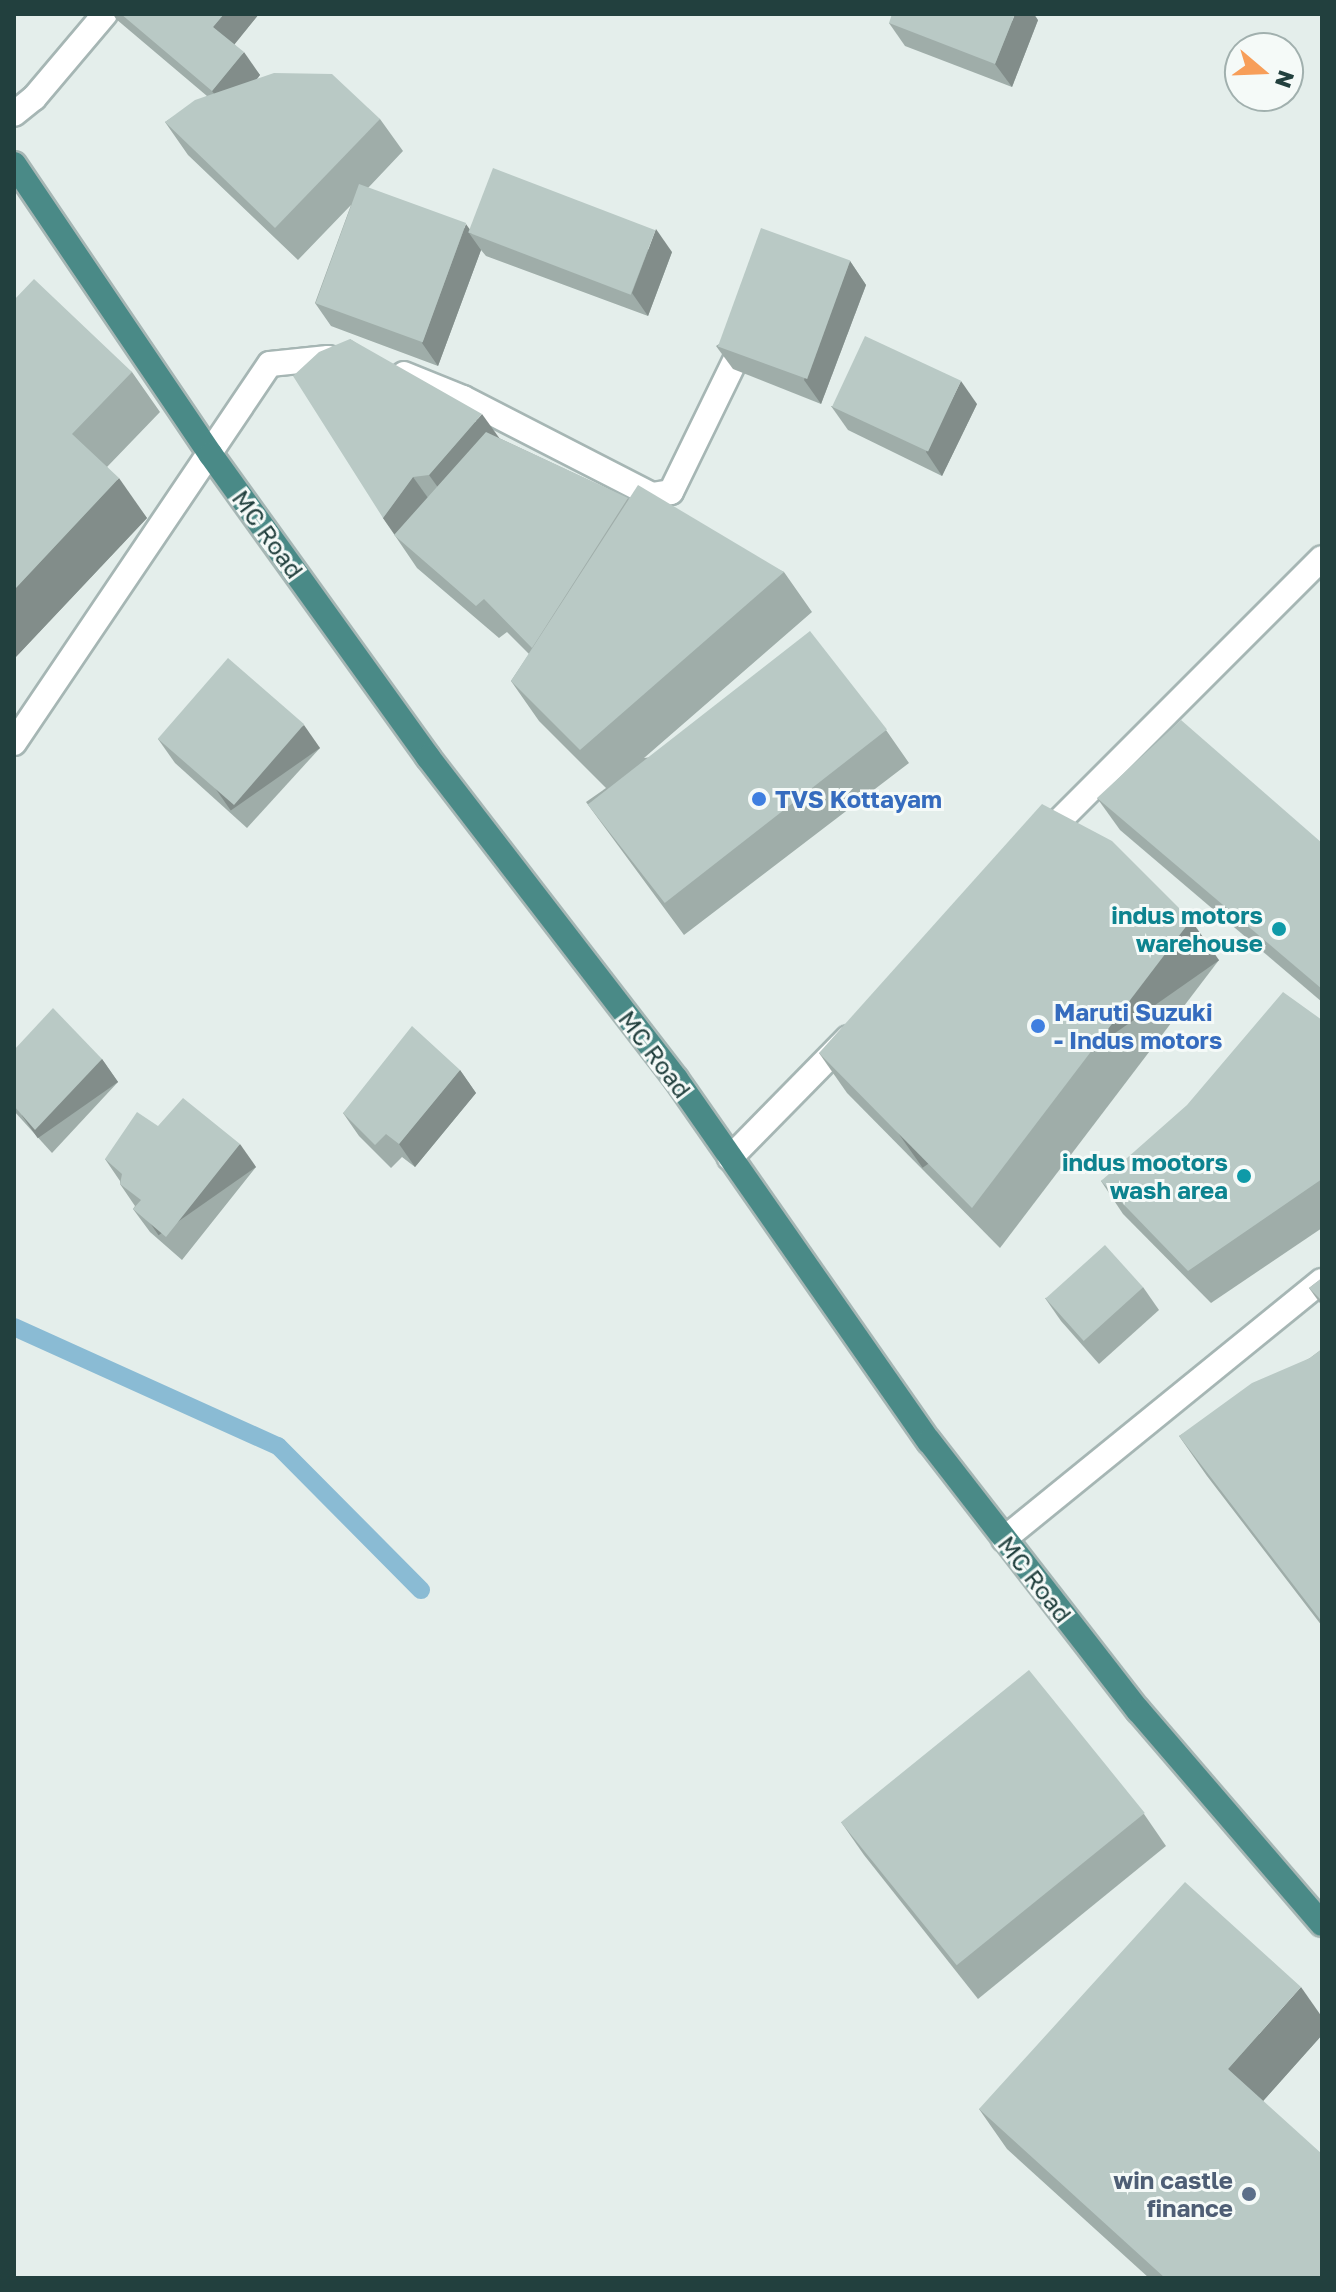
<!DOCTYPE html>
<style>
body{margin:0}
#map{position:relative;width:1336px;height:2292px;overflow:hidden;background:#e4eeeb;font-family:"Golos Text",sans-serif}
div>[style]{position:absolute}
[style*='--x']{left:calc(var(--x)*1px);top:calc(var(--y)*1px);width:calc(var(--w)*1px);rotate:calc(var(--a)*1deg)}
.stream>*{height:18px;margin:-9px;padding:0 9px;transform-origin:9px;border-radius:9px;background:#8abbd4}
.roads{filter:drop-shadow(2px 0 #a6b6b4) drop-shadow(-2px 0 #a6b6b4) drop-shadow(0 2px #a6b6b4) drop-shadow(0 -2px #a6b6b4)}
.minor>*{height:24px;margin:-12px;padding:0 12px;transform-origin:12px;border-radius:12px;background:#fff}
.trunk>*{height:24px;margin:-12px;padding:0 12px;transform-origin:12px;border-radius:12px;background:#4a8a87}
.wall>*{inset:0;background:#9fada9}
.shaded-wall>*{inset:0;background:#828d8a;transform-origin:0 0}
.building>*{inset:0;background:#b9c9c5;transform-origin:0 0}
.dots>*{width:22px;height:22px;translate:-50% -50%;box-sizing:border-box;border:4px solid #f5faf8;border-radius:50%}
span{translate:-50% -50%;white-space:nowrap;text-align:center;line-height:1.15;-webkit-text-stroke:6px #f5faf8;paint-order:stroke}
.street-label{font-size:24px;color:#22403e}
.shop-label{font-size:24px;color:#366cbe;font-weight:700}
.left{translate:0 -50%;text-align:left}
.culture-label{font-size:24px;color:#0d838f;font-weight:700}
.right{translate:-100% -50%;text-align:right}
.service-label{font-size:24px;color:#4e5e75;font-weight:700}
.frame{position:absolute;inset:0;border:16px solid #22403e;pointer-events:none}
.north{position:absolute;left:1224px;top:32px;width:80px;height:80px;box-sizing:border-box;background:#f5faf8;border:2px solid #a1b0ae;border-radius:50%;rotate:109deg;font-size:22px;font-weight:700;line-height:32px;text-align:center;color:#22403e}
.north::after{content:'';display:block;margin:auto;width:28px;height:36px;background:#f79e59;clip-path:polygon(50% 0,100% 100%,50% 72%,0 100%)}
</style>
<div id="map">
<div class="stream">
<div style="--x:14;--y:1327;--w:290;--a:24.3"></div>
<div style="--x:278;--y:1446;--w:203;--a:45.2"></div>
</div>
<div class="roads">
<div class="minor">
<div style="--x:14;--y:114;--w:26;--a:-39"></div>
<div style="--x:34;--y:98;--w:110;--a:-49.8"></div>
<div style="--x:404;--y:374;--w:64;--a:22.1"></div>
<div style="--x:463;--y:398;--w:212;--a:27.2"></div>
<div style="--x:652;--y:495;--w:19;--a:-9"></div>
<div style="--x:671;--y:492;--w:171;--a:-64"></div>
<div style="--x:14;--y:743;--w:457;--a:-56"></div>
<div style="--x:270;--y:364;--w:58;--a:-5.9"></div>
<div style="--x:328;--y:358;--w:13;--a:13"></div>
<div style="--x:1041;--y:839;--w:397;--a:-45"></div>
<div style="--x:730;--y:1158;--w:168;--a:-45.5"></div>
<div style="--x:1004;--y:1539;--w:409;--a:-39.1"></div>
</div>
<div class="trunk">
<div style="--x:14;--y:164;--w:351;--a:55.9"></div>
<div style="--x:211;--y:455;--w:372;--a:54.3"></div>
<div style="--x:428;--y:757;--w:406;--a:52.4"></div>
<div style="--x:676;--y:1079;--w:442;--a:55.1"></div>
<div style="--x:929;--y:1441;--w:341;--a:52.2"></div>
<div style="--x:1138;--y:1710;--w:282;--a:49.3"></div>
</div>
</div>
<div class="wall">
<div style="clip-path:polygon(113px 14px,259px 14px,234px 44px,260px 75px,257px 79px,380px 119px,403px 151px,368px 188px,470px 230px,672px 252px,648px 316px,486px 256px,481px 250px,438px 366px,331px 326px,315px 303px,351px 205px,298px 260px,188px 155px,165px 122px,207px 96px,116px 19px)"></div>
<div style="clip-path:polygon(1038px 20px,1012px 87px,905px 46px,889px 23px)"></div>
<div style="clip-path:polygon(850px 261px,866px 285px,821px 404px,733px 369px,716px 346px)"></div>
<div style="clip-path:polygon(14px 300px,132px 372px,160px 412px,107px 467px,147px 518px,14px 659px)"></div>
<div style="clip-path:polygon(350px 339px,499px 438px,784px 572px,812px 612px,644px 758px,886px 730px,909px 763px,684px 935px,586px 802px,606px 788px,539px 721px,511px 681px,529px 654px,507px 632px,499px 638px,417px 568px,383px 518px)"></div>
<div style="clip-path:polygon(977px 404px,942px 476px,848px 430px,831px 406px)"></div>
<div style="clip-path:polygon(158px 739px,320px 748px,247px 828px,175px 763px)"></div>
<div style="clip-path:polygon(1097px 798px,1322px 843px,1322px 1002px,1120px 830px)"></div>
<div style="clip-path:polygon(1219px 960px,1000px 1248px,847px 1093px,819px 1053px)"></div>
<div style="clip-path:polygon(1322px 1020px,1322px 1228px,1211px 1303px,1123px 1214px,1101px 1181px)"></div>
<div style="clip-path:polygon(14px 1050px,102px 1059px,118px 1082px,52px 1153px,14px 1111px)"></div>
<div style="clip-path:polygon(460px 1070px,476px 1093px,415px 1167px,402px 1157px,391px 1168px,359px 1136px,343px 1113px)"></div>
<div style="clip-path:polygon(105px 1159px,256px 1167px,182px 1260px,150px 1232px,133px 1209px,135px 1206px,120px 1184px,120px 1181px)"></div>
<div style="clip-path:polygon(1322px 1278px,1322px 1306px,1309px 1288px)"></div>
<div style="clip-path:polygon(1143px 1287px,1159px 1310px,1099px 1364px,1061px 1321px,1045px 1298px)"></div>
<div style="clip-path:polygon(1322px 1349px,1322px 1626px,1207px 1476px,1179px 1436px,1310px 1358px)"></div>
<div style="clip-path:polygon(1144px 1814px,1166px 1846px,978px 1999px,864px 1855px,841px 1822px)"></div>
<div style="clip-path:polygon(1322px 2017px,1322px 2035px,1263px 2101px,1322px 2278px,1149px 2278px,1007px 2149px,979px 2109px)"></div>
</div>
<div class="shaded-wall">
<div style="clip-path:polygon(224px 14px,259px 14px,230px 50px,213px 27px)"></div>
<div style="clip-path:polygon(1015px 14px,1034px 14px,1038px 20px,1012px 87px,995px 64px)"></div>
<div style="clip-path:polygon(244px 52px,260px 75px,229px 114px,212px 91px)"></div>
<div style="clip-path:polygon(466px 224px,473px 234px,469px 233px,481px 250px,438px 366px,422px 343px)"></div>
<div style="clip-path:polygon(656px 229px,672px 252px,648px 316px,632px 293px)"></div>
<div style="clip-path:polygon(850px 261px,866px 285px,821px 404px,804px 380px)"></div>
<div style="clip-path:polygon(961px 381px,977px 404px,942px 476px,926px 452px)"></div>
<div style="clip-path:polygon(482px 414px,505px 446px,452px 507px,429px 475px)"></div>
<div style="clip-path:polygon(413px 477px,436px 509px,395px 535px,383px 518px)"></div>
<div style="clip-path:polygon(119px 478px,147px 518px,14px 659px,14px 590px)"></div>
<div style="left:304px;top:725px;width:28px;height:109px;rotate:55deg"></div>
<div style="left:1191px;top:920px;width:49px;height:362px;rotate:55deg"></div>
<div style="left:102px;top:1059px;width:28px;height:98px;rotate:55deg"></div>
<div style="clip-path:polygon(460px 1070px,476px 1093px,415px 1167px,399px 1144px)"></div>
<div style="left:240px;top:1144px;width:28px;height:119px;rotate:55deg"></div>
<div style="clip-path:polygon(1301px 1987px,1322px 2017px,1322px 2035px,1256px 2109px,1228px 2069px)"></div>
</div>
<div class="building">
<div style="clip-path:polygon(121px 14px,224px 14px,213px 27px,244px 52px,212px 91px)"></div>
<div style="clip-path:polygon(892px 14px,1015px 14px,995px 64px,889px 23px)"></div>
<div style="clip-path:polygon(274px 73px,332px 74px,380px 119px,275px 228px,165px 122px,195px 100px)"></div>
<div style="left:493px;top:168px;width:174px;height:69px;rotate:21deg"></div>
<div style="left:359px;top:184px;width:114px;height:127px;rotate:20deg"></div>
<div style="left:761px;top:228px;width:95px;height:126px;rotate:20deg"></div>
<div style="clip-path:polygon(34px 279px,132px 372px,72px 434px,119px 478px,14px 590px,14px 300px)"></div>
<div style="left:865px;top:336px;width:106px;height:78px;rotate:25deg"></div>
<div style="clip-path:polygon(350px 339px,482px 414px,429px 475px,413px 477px,383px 518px,293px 376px,319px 352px)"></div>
<div style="clip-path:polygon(486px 432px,628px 498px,532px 648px,484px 599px,476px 606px,394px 535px)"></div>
<div style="clip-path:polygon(638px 485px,784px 572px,580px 750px,511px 681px)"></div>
<div style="left:810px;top:631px;width:125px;height:282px;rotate:52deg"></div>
<div style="left:228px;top:658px;width:101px;height:107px;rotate:41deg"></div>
<div style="clip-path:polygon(1181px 720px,1322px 843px,1322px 989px,1097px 798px)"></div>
<div style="clip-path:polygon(1042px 804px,1112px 841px,1191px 920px,972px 1208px,819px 1053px)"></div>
<div style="clip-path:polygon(1283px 992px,1322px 1020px,1322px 1179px,1188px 1271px,1101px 1181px,1187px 1105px)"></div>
<div style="clip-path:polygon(53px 1008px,102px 1059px,35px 1130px,14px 1106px,14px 1050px)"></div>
<div style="clip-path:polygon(412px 1026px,460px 1070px,399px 1144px,386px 1134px,375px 1145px,343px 1113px)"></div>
<div style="clip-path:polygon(183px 1098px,240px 1144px,166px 1237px,133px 1209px,141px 1200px,120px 1184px,122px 1174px,105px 1159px,137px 1112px,158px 1126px)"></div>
<div style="left:1105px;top:1245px;width:57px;height:80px;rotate:48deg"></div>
<div style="clip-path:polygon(1322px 1278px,1322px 1301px,1309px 1288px)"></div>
<div style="clip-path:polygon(1322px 1349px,1322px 1622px,1179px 1436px,1252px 1383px,1310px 1358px)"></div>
<div style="left:1029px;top:1670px;width:184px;height:242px;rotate:51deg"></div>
<div style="clip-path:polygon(1185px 1882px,1301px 1987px,1228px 2069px,1322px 2154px,1322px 2278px,1165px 2278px,979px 2109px)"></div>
</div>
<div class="dots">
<div style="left:759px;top:799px;background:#3f7fe0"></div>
<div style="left:1279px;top:929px;background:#0f9aa8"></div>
<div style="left:1038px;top:1026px;background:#3f7fe0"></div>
<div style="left:1244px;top:1176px;background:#0f9aa8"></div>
<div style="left:1249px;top:2194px;background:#5c6f8a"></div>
</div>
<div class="street-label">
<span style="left:268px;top:534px;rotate:54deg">MC Road</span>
<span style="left:655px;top:1054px;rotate:53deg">MC Road</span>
<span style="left:1035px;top:1579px;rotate:52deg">MC Road</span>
</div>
<div class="shop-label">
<span class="left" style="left:775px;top:799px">TVS Kottayam</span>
<span class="left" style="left:1054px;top:1026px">Maruti Suzuki<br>- Indus motors</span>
</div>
<div class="culture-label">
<span class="right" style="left:1263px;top:929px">indus motors<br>warehouse</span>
<span class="right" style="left:1228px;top:1176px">indus mootors<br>wash area</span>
</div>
<div class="service-label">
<span class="right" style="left:1233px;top:2194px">win castle<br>finance</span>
</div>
<div class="frame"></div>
<div class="north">N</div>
</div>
